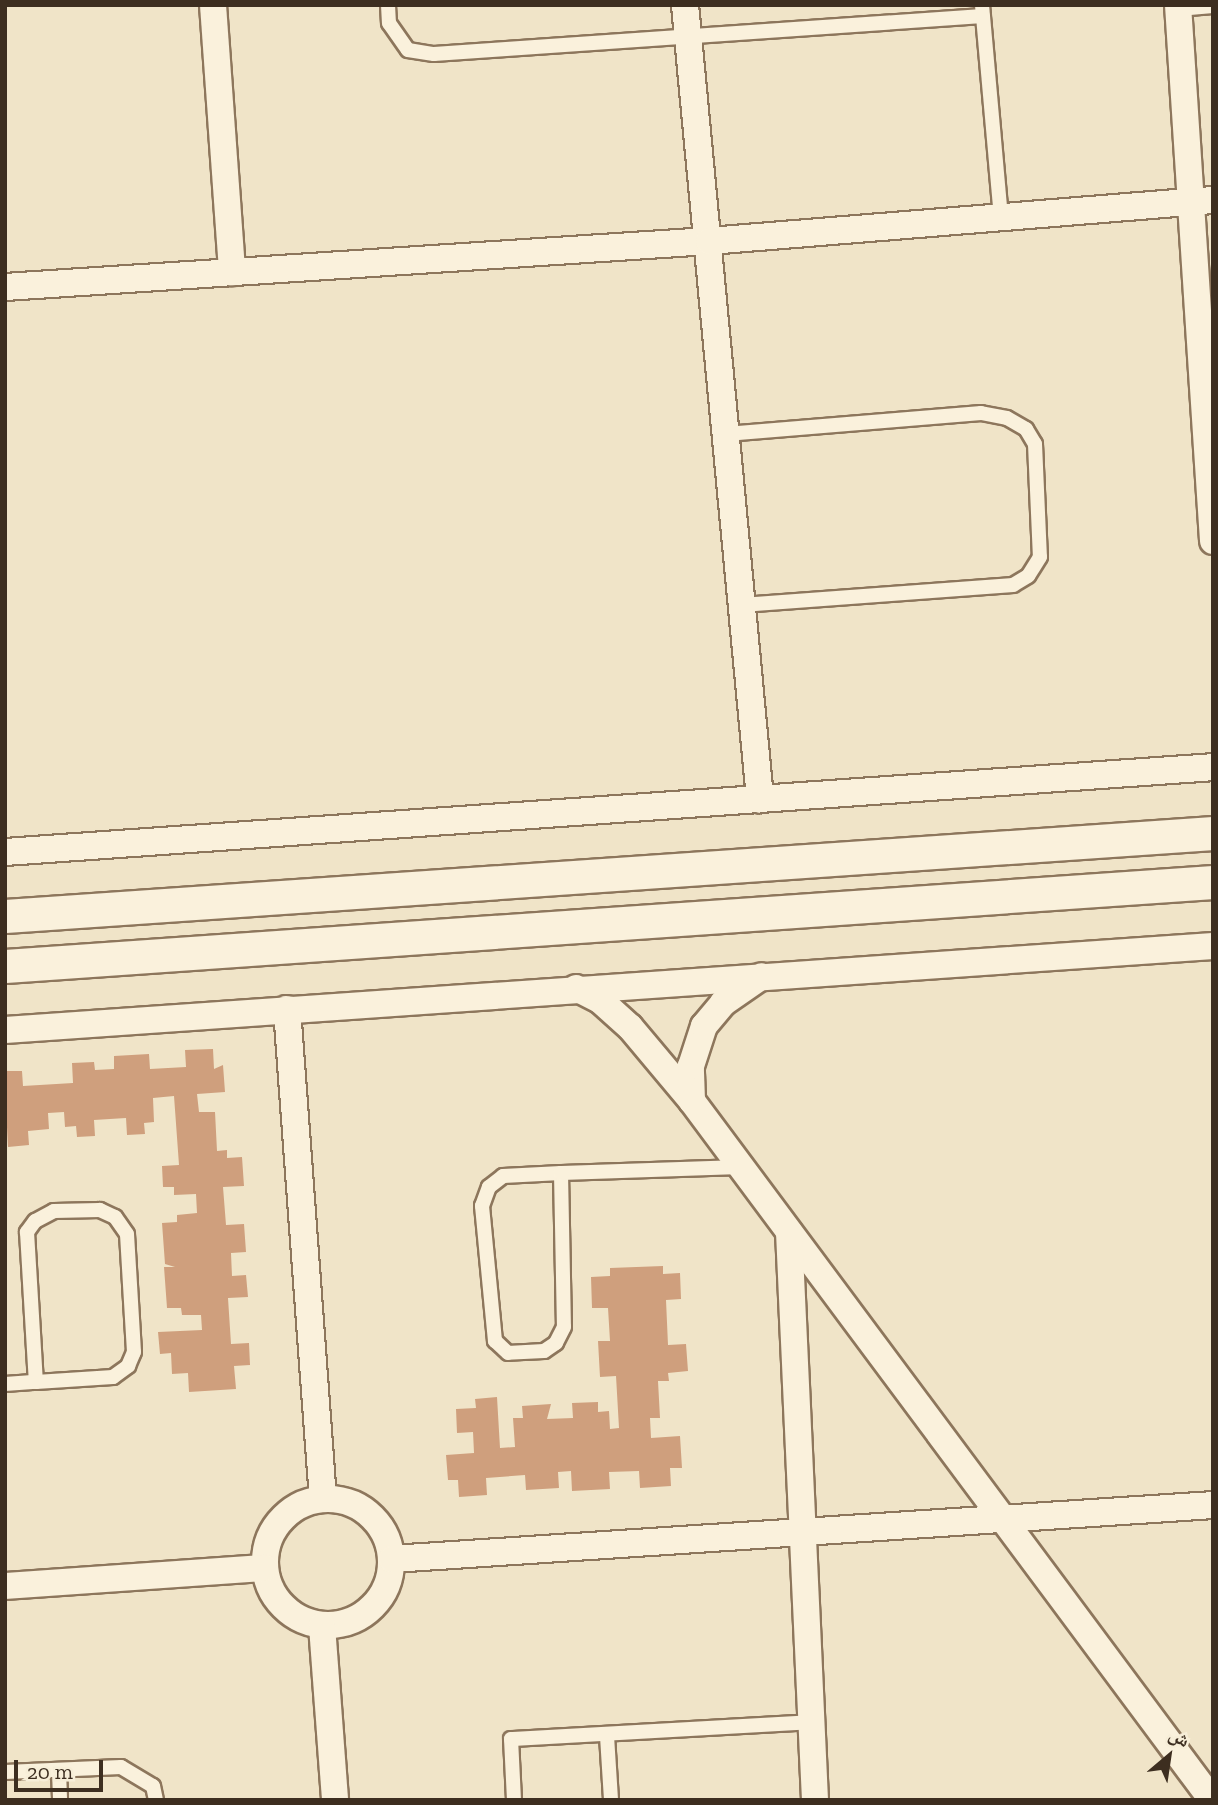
<!DOCTYPE html>
<meta charset="utf-8">
<style>
body{margin:0}
#map{position:relative;width:1218px;height:1805px;overflow:hidden;background:#f0e4c8;font-family:"Zilla Slab","Noto Naskh Arabic",serif}
div>[style]{position:absolute}
[style*='--x']{left:calc(var(--x)*1px);top:calc(var(--y)*1px);width:calc(var(--w)*1px);rotate:calc(var(--a)*1deg)}
.building>*{inset:0;background:#cf9f7d}
.roads{filter:drop-shadow(2px 0 #8d765c) drop-shadow(-2px 0 #8d765c) drop-shadow(0 2px #8d765c) drop-shadow(0 -2px #8d765c)}
.service>*{height:14px;margin:-7px;padding:0 7px;transform-origin:7px;border-radius:7px;background:#faf1dc}
.minor>*{height:26px;margin:-13px;padding:0 13px;transform-origin:13px;border-radius:13px;background:#faf1dc}
.minor>.ring{margin:-13px;padding:0;box-sizing:content-box;background:none;border:26px solid #faf1dc;border-radius:50%}
.tertiary>*{height:33px;margin:-16.5px;padding:0 16.5px;transform-origin:16.5px;border-radius:16.5px;background:#faf1dc}
span{translate:-50% -50%;white-space:nowrap;text-align:center;line-height:1.15;-webkit-text-stroke:5px #f7eed8;paint-order:stroke}
.frame{position:absolute;inset:0;border:7px solid #3d2e20;pointer-events:none}
.north{position:absolute;left:1134px;top:1721px;width:70px;height:70px;-webkit-text-stroke:5px #f7eed8;paint-order:stroke;rotate:29deg;font-size:19px;font-weight:700;line-height:28px;text-align:center;color:#3d2e20}
.north::after{content:'';display:block;margin:auto;width:24px;height:32px;background:#3d2e20;clip-path:polygon(50% 0,100% 100%,50% 72%,0 100%)}
.scale{position:absolute;left:14px;top:1760px;width:89px;height:32px;box-sizing:border-box;border:4px solid #3d2e20;border-top:0;padding-left:9px;font-size:21px;line-height:24px;white-space:nowrap;color:#3d2e20;-webkit-text-stroke:5px #f7eed8;paint-order:stroke}
</style>
<div id="map">
<div class="building">
<div style="clip-path:polygon(213px 1049px,214px 1069px,223px 1065px,225px 1092px,197px 1094px,199px 1112px,215px 1112px,217px 1151px,227px 1150px,227px 1158px,242px 1157px,244px 1186px,223px 1187px,226px 1225px,244px 1224px,246px 1252px,231px 1253px,232px 1276px,246px 1275px,248px 1297px,228px 1298px,231px 1344px,249px 1343px,250px 1365px,234px 1366px,236px 1389px,189px 1392px,188px 1373px,172px 1374px,171px 1353px,160px 1354px,158px 1332px,202px 1330px,201px 1315px,182px 1315px,181px 1308px,167px 1308px,164px 1267px,175px 1267px,165px 1264px,162px 1223px,177px 1222px,177px 1215px,197px 1213px,196px 1194px,174px 1195px,174px 1187px,163px 1187px,162px 1166px,179px 1165px,174px 1096px,153px 1098px,154px 1122px,144px 1123px,145px 1134px,127px 1135px,126px 1118px,94px 1120px,95px 1136px,77px 1137px,76px 1126px,65px 1127px,64px 1112px,48px 1113px,49px 1129px,28px 1131px,29px 1145px,8px 1147px,5px 1087px,7px 1071px,22px 1071px,23px 1086px,73px 1083px,72px 1063px,94px 1062px,95px 1070px,114px 1069px,114px 1056px,149px 1054px,150px 1069px,186px 1067px,185px 1050px)"></div>
<div style="clip-path:polygon(663px 1266px,663px 1274px,680px 1273px,681px 1299px,666px 1300px,668px 1345px,686px 1344px,688px 1371px,668px 1373px,669px 1381px,658px 1381px,660px 1418px,650px 1418px,651px 1438px,680px 1436px,682px 1468px,670px 1468px,671px 1486px,640px 1488px,639px 1471px,609px 1472px,610px 1489px,572px 1491px,571px 1471px,558px 1472px,559px 1488px,526px 1490px,525px 1475px,486px 1478px,487px 1495px,459px 1497px,458px 1480px,448px 1480px,446px 1455px,474px 1453px,473px 1432px,457px 1433px,456px 1409px,476px 1408px,475px 1399px,497px 1397px,500px 1448px,515px 1447px,513px 1418px,523px 1418px,522px 1406px,551px 1404px,547px 1419px,573px 1418px,572px 1403px,598px 1402px,598px 1412px,609px 1411px,610px 1429px,619px 1428px,616px 1376px,600px 1377px,598px 1341px,610px 1341px,608px 1308px,592px 1308px,591px 1277px,610px 1276px,610px 1268px)"></div>
</div>
<div class="roads">
<div class="service">
<div style="--x:388;--y:5;--w:18;--a:87"></div>
<div style="--x:389;--y:23;--w:33;--a:55"></div>
<div style="--x:408;--y:50;--w:26;--a:9"></div>
<div style="--x:434;--y:54;--w:550;--a:-3.96"></div>
<div style="--x:982;--y:5;--w:214;--a:84.9"></div>
<div style="--x:1178;--y:9;--w:35;--a:-5"></div>
<div style="--x:726;--y:434;--w:256;--a:-4.7"></div>
<div style="--x:981;--y:413;--w:26;--a:11"></div>
<div style="--x:1007;--y:418;--w:22;--a:30"></div>
<div style="--x:1026;--y:429;--w:17;--a:59"></div>
<div style="--x:1035;--y:444;--w:113;--a:87.5"></div>
<div style="--x:1040;--y:557;--w:22;--a:122"></div>
<div style="--x:1028;--y:576;--w:17;--a:149"></div>
<div style="--x:1013;--y:585;--w:272;--a:175.8"></div>
<div style="--x:561;--y:1173;--w:154;--a:88.9"></div>
<div style="--x:564;--y:1327;--w:18;--a:117"></div>
<div style="--x:556;--y:1343;--w:14;--a:146"></div>
<div style="--x:544;--y:1351;--w:36;--a:177"></div>
<div style="--x:508;--y:1353;--w:18;--a:-137"></div>
<div style="--x:495;--y:1341;--w:136;--a:-95.5"></div>
<div style="--x:482;--y:1206;--w:20;--a:-70"></div>
<div style="--x:489;--y:1187;--w:18;--a:-38"></div>
<div style="--x:503;--y:1176;--w:58;--a:-3"></div>
<div style="--x:561;--y:1173;--w:180;--a:-1.9"></div>
<div style="--x:5;--y:1384;--w:31;--a:-4"></div>
<div style="--x:36;--y:1382;--w:77;--a:-3.7"></div>
<div style="--x:113;--y:1377;--w:19;--a:-36"></div>
<div style="--x:128;--y:1366;--w:15;--a:-67"></div>
<div style="--x:134;--y:1352;--w:118;--a:-93.4"></div>
<div style="--x:127;--y:1234;--w:21;--a:-125"></div>
<div style="--x:115;--y:1217;--w:17;--a:-155"></div>
<div style="--x:100;--y:1210;--w:46;--a:178.8"></div>
<div style="--x:54;--y:1211;--w:21;--a:152"></div>
<div style="--x:35;--y:1221;--w:14;--a:126"></div>
<div style="--x:27;--y:1232;--w:150;--a:86.6"></div>
<div style="--x:607;--y:1736;--w:64;--a:86.4"></div>
<div style="--x:59;--y:1770;--w:30;--a:88"></div>
<div style="--x:5;--y:1772;--w:116;--a:-2.5"></div>
<div style="--x:121;--y:1767;--w:37;--a:31"></div>
<div style="--x:153;--y:1786;--w:14;--a:78"></div>
<div style="--x:514;--y:1800;--w:61;--a:-92.8"></div>
<div style="--x:511;--y:1739;--w:301;--a:-3.2"></div>
</div>
<div class="minor">
<div style="--x:213;--y:5;--w:268;--a:85.9"></div>
<div style="--x:685;--y:5;--w:798;--a:84.6"></div>
<div style="--x:1178;--y:5;--w:537;--a:86.26"></div>
<div style="--x:5;--y:287;--w:706;--a:-3.74"></div>
<div style="--x:709;--y:241;--w:506;--a:-4.65"></div>
<div style="--x:5;--y:852;--w:1211;--a:-4.02"></div>
<div style="--x:576;--y:988;--w:28;--a:27"></div>
<div style="--x:601;--y:1001;--w:39;--a:42"></div>
<div style="--x:630;--y:1027;--w:97;--a:50"></div>
<div style="--x:692;--y:1101;--w:35;--a:-92"></div>
<div style="--x:691;--y:1066;--w:42;--a:-72"></div>
<div style="--x:704;--y:1026;--w:30;--a:-50"></div>
<div style="--x:723;--y:1003;--w:47;--a:-34.7"></div>
<div style="--x:287;--y:1009;--w:490;--a:85.8"></div>
<div style="--x:5;--y:1030;--w:1211;--a:-3.98"></div>
<div style="--x:692;--y:1101;--w:871;--a:53.35"></div>
<div style="--x:789;--y:1232;--w:569;--a:87.38"></div>
<div class="ring" style="left:265px;top:1499px;width:100px;height:100px"></div>
<div style="--x:392;--y:1559;--w:823;--a:-3.76"></div>
<div style="--x:5;--y:1586;--w:260;--a:-4"></div>
<div style="--x:322;--y:1626;--w:174;--a:85.7"></div>
</div>
<div class="tertiary">
<div style="--x:5;--y:916;--w:1211;--a:-3.93"></div>
<div style="--x:5;--y:966;--w:1211;--a:-3.98"></div>
</div>
</div>
<div class="frame"></div>
<div class="north">ش</div>
<div class="scale">20 m</div>
</div>
